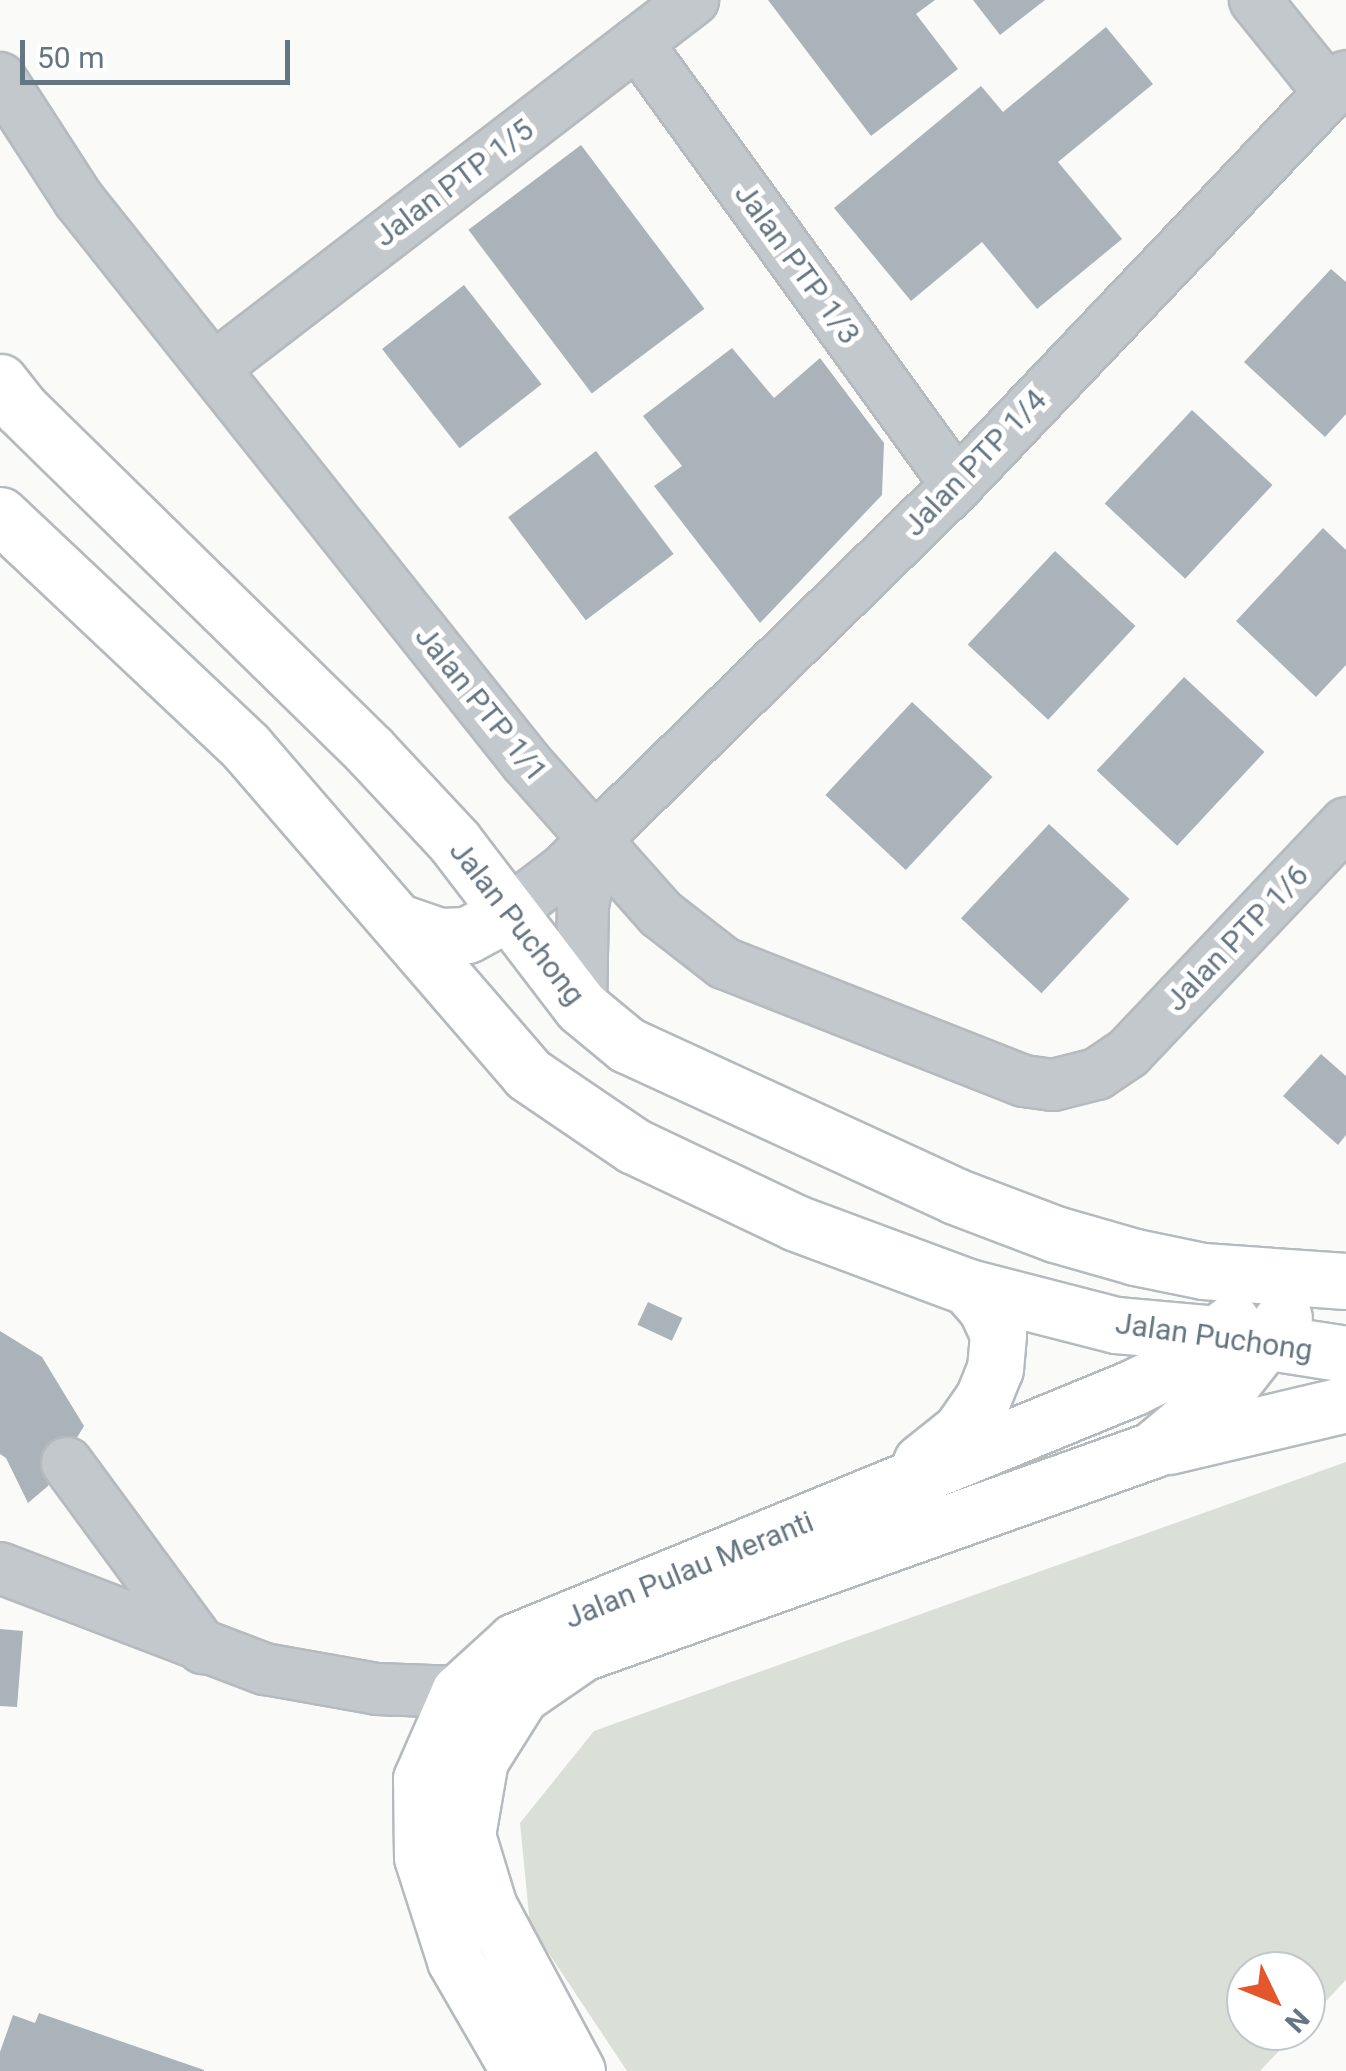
<!DOCTYPE html>
<style>
body{margin:0}
#map{position:relative;width:1346px;height:2071px;overflow:hidden;background:#fafaf8;font-family:Roboto,sans-serif}
div>[style]{position:absolute}
[style*='--x']{left:calc(var(--x)*1px);top:calc(var(--y)*1px);width:calc(var(--w)*1px);rotate:calc(var(--a)*1deg)}
.green>*{inset:0;background:#dadfd7}
.building>*{inset:0;background:#aab3b9;transform-origin:0 0}
.roads{filter:drop-shadow(2px 0 #b5babe) drop-shadow(-2px 0 #b5babe) drop-shadow(0 2px #b5babe) drop-shadow(0 -2px #b5babe)}
.minor>*{height:50px;margin:-25px;padding:0 25px;transform-origin:25px;border-radius:25px;background:#c3c8cc}
.major>*{height:55px;margin:-27.5px;padding:0 27.5px;transform-origin:27.5px;border-radius:27.5px;background:#fff}
span{translate:-50% -50%;white-space:nowrap;text-align:center;line-height:1.15;-webkit-text-stroke:10px #fff;paint-order:stroke}
.street-label{font-size:30px;color:#657683}
.north{position:absolute;left:1226px;top:1951px;width:100px;height:100px;box-sizing:border-box;background:#fff;border:2px solid #c1c8cd;border-radius:50%;rotate:133deg;font-size:28px;font-weight:700;line-height:40px;text-align:center;color:#657683}
.north::after{content:'';display:block;margin:auto;width:35px;height:45px;background:#e4572e;clip-path:polygon(50% 0,100% 100%,50% 72%,0 100%)}
.scale{position:absolute;left:20px;top:40px;width:270px;height:45px;box-sizing:border-box;border:5px solid #657683;border-top:0;padding-left:12px;font-size:30px;line-height:35px;white-space:nowrap;color:#657683;-webkit-text-stroke:8px #fff;paint-order:stroke}
</style>
<div id="map">
<div class="green">
<div style="clip-path:polygon(1346px 1462px,1346px 1980px,1306px 2022px,1306px 1971px,1246px 1971px,1246px 2031px,1298px 2031px,1260px 2071px,627px 2071px,530px 1925px,520px 1823px,594px 1731px)"></div>
</div>
<div class="building">
<div style="clip-path:polygon(768px 0,935px 0,916px 14px,958px 69px,871px 136px)"></div>
<div style="clip-path:polygon(973px 0,1045px 0,1000px 35px)"></div>
<div style="clip-path:polygon(1106px 27px,1153px 84px,1058px 162px,1122px 239px,1037px 309px,982px 242px,911px 301px,834px 208px,981px 86px,1003px 112px)"></div>
<div style="left:581px;top:145px;width:205px;height:141px;rotate:53deg"></div>
<div style="clip-path:polygon(1331px 269px,1346px 282px,1346px 414px,1325px 437px,1244px 362px)"></div>
<div style="left:464px;top:285px;width:126px;height:104px;rotate:52deg"></div>
<div style="clip-path:polygon(732px 348px,774px 398px,820px 358px,884px 443px,882px 495px,760px 623px,654px 486px,682px 466px,643px 416px)"></div>
<div style="left:1192px;top:410px;width:110px;height:128px;rotate:43deg"></div>
<div style="left:596px;top:451px;width:129px;height:110px;rotate:53deg"></div>
<div style="clip-path:polygon(1323px 528px,1346px 550px,1346px 665px,1316px 697px,1236px 621px)"></div>
<div style="left:1055px;top:551px;width:110px;height:128px;rotate:43deg"></div>
<div style="left:1184px;top:677px;width:110px;height:128px;rotate:43deg"></div>
<div style="left:912px;top:702px;width:110px;height:127px;rotate:43deg"></div>
<div style="left:1049px;top:824px;width:110px;height:129px;rotate:43deg"></div>
<div style="clip-path:polygon(1321px 1054px,1346px 1076px,1346px 1135px,1338px 1145px,1283px 1096px)"></div>
<div style="left:648px;top:1302px;width:38px;height:25px;rotate:25deg"></div>
<div style="clip-path:polygon(0 1331px,42px 1357px,84px 1426px,48px 1486px,28px 1503px,6px 1458px,0 1454px)"></div>
<div style="clip-path:polygon(0 1629px,23px 1631px,17px 1707px,0 1706px)"></div>
<div style="clip-path:polygon(39px 2013px,204px 2070px,204px 2071px,0 2071px,0 2052px,13px 2015px,35px 2023px)"></div>
</div>
<div class="roads">
<div class="minor">
<div style="--x:1255;--y:0;--w:119;--a:51.1"></div>
<div style="--x:637;--y:43;--w:546;--a:54.1"></div>
<div style="--x:0;--y:78;--w:145;--a:57.1"></div>
<div style="--x:79;--y:200;--w:718;--a:51.5"></div>
<div style="--x:526;--y:762;--w:203;--a:48.4"></div>
<div style="--x:661;--y:914;--w:80;--a:37.9"></div>
<div style="--x:724;--y:963;--w:322;--a:21.5"></div>
<div style="--x:1024;--y:1081;--w:29;--a:8"></div>
<div style="--x:1053;--y:1085;--w:45;--a:-14"></div>
<div style="--x:1097;--y:1074;--w:37;--a:-34"></div>
<div style="--x:1128;--y:1053;--w:317;--a:-46.5"></div>
<div style="--x:215;--y:367;--w:603;--a:-37.52"></div>
<div style="--x:506;--y:914;--w:74;--a:-37.3"></div>
<div style="--x:565;--y:869;--w:549;--a:-44.41"></div>
<div style="--x:957;--y:485;--w:564;--a:-46.44"></div>
<div style="--x:581;--y:1007;--w:101;--a:-88.9"></div>
<div style="--x:583;--y:906;--w:66;--a:-79.5"></div>
<div style="--x:67;--y:1463;--w:230;--a:53.7"></div>
<div style="--x:0;--y:1568;--w:284;--a:20.9"></div>
<div style="--x:265;--y:1669;--w:114;--a:10.1"></div>
<div style="--x:377;--y:1689;--w:82;--a:2.1"></div>
</div>
<div class="major">
<div style="--x:0;--y:382;--w:34;--a:52"></div>
<div style="--x:21;--y:409;--w:490;--a:44.4"></div>
<div style="--x:371;--y:752;--w:122;--a:47"></div>
<div style="--x:454;--y:841;--w:209;--a:52.6"></div>
<div style="--x:581;--y:1007;--w:60;--a:39.6"></div>
<div style="--x:627;--y:1045;--w:361;--a:24.7"></div>
<div style="--x:955;--y:1196;--w:107;--a:20.8"></div>
<div style="--x:1055;--y:1234;--w:83;--a:16"></div>
<div style="--x:1135;--y:1257;--w:69;--a:11.6"></div>
<div style="--x:1203;--y:1271;--w:143;--a:4"></div>
<div style="--x:0;--y:515;--w:338;--a:43.3"></div>
<div style="--x:246;--y:747;--w:432;--a:49.2"></div>
<div style="--x:528;--y:1074;--w:128;--a:34.2"></div>
<div style="--x:634;--y:1146;--w:179;--a:25.4"></div>
<div style="--x:796;--y:1223;--w:184;--a:20.4"></div>
<div style="--x:968;--y:1287;--w:153;--a:14.4"></div>
<div style="--x:1116;--y:1325;--w:101;--a:5.1"></div>
<div style="--x:1217;--y:1334;--w:131;--a:8.8"></div>
<div style="--x:399;--y:922;--w:43;--a:18.9"></div>
<div style="--x:440;--y:936;--w:27;--a:-2"></div>
<div style="--x:467;--y:935;--w:44;--a:-28.3"></div>
<div style="--x:1169;--y:1446;--w:182;--a:-13.3"></div>
<div style="--x:921;--y:1462;--w:50;--a:-38.5"></div>
<div style="--x:960;--y:1431;--w:40;--a:-55.1"></div>
<div style="--x:983;--y:1398;--w:31;--a:-68"></div>
<div style="--x:995;--y:1369;--w:35;--a:-85"></div>
<div style="--x:998;--y:1334;--w:29;--a:-115"></div>
<div style="--x:986;--y:1308;--w:28;--a:-131"></div>
<div style="--x:519;--y:2071;--w:128;--a:-120"></div>
<div style="--x:455;--y:1960;--w:108;--a:-107.8"></div>
<div style="--x:422;--y:1857;--w:78;--a:-90.7"></div>
<div style="--x:421;--y:1779;--w:95;--a:-66.4"></div>
<div style="--x:459;--y:1692;--w:76;--a:-42.3"></div>
<div style="--x:515;--y:1641;--w:667;--a:-22.3"></div>
<div style="--x:1132;--y:1388;--w:46;--a:-26"></div>
<div style="--x:1173;--y:1368;--w:75;--a:-37.9"></div>
<div style="--x:577;--y:2071;--w:186;--a:-118.2"></div>
<div style="--x:489;--y:1907;--w:75;--a:-107"></div>
<div style="--x:467;--y:1835;--w:76;--a:-80.2"></div>
<div style="--x:480;--y:1760;--w:77;--a:-57.8"></div>
<div style="--x:521;--y:1695;--w:74;--a:-34.5"></div>
<div style="--x:582;--y:1653;--w:605;--a:-19.6"></div>
<div style="--x:1152;--y:1450;--w:107;--a:-40.1"></div>
<div style="--x:1234;--y:1381;--w:81;--a:-52"></div>
</div>
</div>
<div class="street-label">
<span style="left:454px;top:183px;rotate:-37deg">Jalan PTP 1/5</span>
<span style="left:797px;top:264px;rotate:54deg">Jalan PTP 1/3</span>
<span style="left:975px;top:463px;rotate:-46deg">Jalan PTP 1/4</span>
<span style="left:481px;top:704px;rotate:51deg">Jalan PTP 1/1</span>
<span style="left:517px;top:923px;rotate:52deg">Jalan Puchong</span>
<span style="left:1237px;top:938px;rotate:-46deg">Jalan PTP 1/6</span>
<span style="left:1214px;top:1337px;rotate:8deg">Jalan Puchong</span>
<span style="left:689px;top:1570px;rotate:-22deg">Jalan Pulau Meranti</span>
</div>
<div class="north">N</div>
<div class="scale">50 m</div>
</div>
